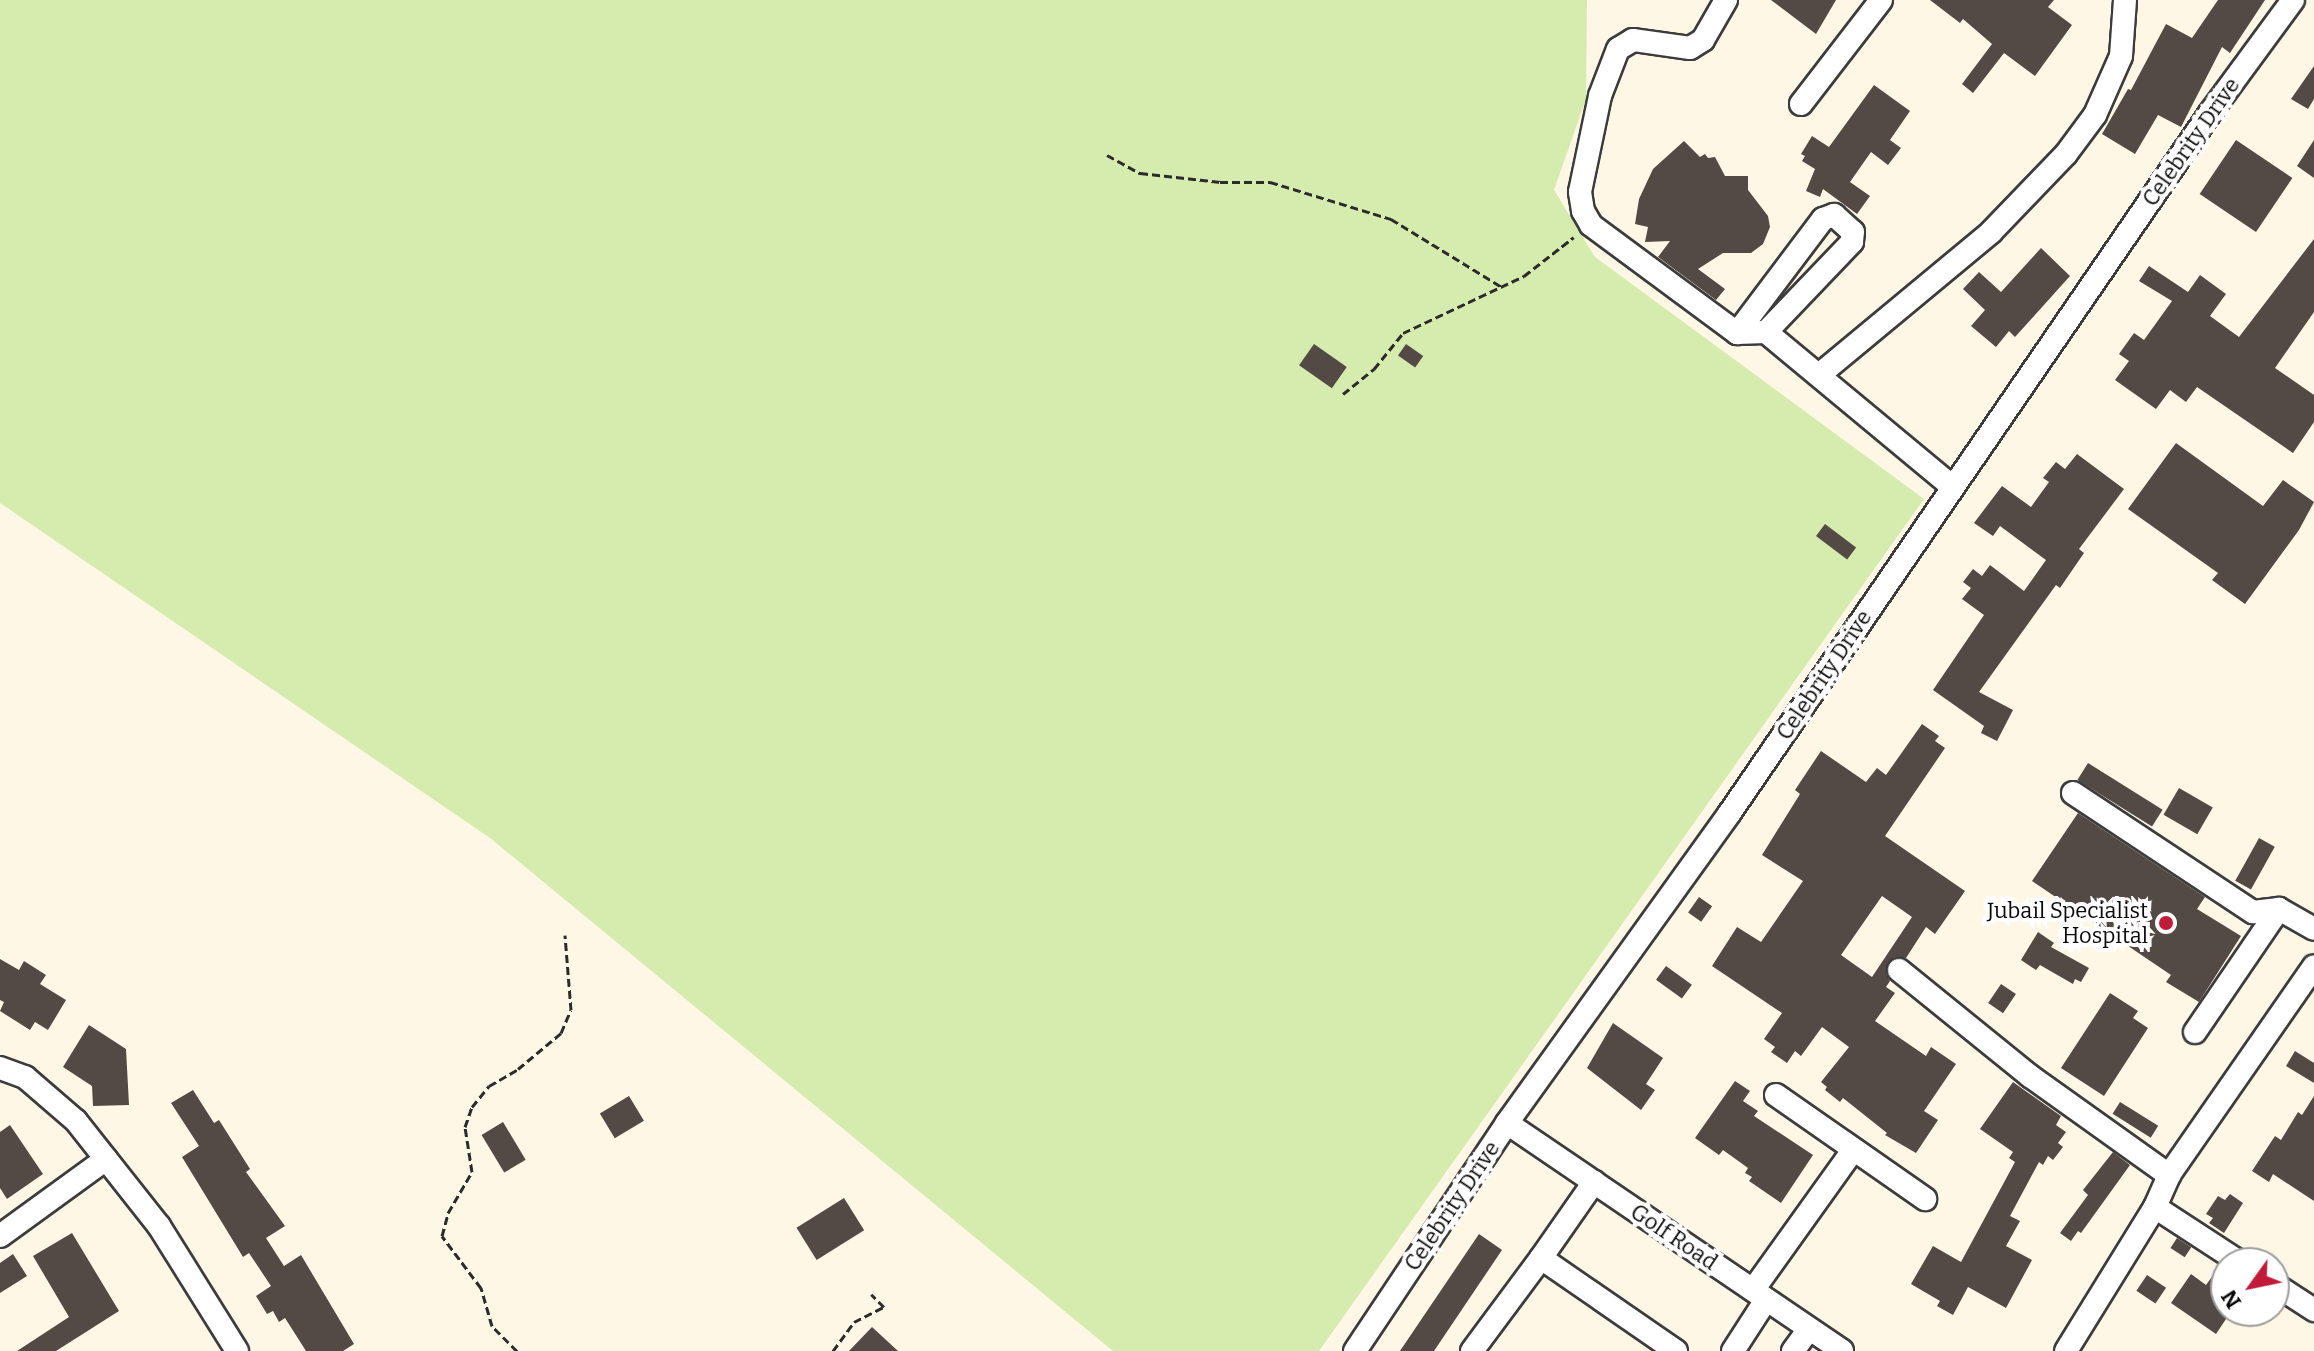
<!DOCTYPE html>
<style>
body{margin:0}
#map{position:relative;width:2314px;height:1351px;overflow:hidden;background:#fff7e6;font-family:Bitter,serif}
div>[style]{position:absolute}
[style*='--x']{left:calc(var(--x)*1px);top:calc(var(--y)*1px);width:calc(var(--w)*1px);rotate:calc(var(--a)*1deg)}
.green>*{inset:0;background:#d6ebae}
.building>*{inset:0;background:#534945;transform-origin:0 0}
.path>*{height:3px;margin-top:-1.5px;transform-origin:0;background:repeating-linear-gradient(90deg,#2b2b2b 0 8px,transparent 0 12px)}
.roads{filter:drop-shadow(2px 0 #3c3c3c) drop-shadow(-2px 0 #3c3c3c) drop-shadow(0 2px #3c3c3c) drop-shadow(0 -2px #3c3c3c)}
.minor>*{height:22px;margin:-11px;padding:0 11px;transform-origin:11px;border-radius:11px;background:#fff}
.dots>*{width:22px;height:22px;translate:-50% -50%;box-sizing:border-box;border:4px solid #fff;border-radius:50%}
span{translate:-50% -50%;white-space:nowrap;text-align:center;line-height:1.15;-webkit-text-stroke:8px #fff;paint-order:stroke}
.street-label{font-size:22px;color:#090909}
.poi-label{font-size:22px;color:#090909}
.right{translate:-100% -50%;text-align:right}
.north{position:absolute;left:2210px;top:1247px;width:80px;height:80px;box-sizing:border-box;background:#fff;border:2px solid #9d9d9d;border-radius:50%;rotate:237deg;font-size:22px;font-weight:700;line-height:32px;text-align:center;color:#090909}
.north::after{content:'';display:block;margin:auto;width:28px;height:36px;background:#c01b39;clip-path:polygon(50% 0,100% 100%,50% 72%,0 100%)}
</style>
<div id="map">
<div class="green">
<div style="clip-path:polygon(0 0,1587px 0,1586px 99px,1554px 190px,1595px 257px,1924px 499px,1319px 1351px,1113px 1351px,490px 838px,0 503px)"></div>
</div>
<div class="building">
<div style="clip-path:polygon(1771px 0,1836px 0,1816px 34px)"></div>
<div style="clip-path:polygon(1930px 0,2054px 0,2048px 7px,2072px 25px,2035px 76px,2004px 53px,1973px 93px,1962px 84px,1992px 44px,1963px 19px,1960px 23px)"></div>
<div style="clip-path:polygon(2218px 0,2265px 0,2230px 53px,2222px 47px,2181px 127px,2158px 115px,2135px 154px,2102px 134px,2128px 89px,2131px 90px,2166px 24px,2192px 38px)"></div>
<div style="clip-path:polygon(2314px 66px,2314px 99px,2308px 109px,2291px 99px)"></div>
<div style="clip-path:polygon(1874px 85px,1910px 111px,1890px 140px,1901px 148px,1888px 165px,1871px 152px,1850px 182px,1870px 196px,1857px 214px,1823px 189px,1820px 197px,1806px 191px,1815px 169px,1802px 161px,1805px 156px,1801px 154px,1812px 136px,1829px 147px)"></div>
<div style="left:2236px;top:140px;width:68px;height:65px;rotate:34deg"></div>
<div style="clip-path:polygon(2314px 140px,2314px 178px,2297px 166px)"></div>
<div style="clip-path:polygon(1684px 141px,1700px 157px,1705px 154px,1708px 158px,1715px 157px,1725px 176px,1748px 176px,1748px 190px,1768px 216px,1770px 227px,1763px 244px,1751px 253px,1723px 253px,1698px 269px,1725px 289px,1716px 300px,1658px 257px,1670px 241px,1645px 242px,1648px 227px,1635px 224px,1639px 199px,1653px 169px)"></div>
<div style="clip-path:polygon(2314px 239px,2314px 312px,2275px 368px,2314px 395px,2314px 422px,2293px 453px,2197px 387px,2186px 402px,2170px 390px,2156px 409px,2115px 380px,2129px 361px,2119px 354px,2134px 333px,2144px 340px,2172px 301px,2139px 281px,2149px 266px,2188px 292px,2200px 275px,2226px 294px,2210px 316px,2239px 337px)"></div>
<div style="clip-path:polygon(2041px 248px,2070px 276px,2015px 337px,2009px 331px,1996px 347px,1971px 326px,1985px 310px,1963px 289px,1979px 272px,2001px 292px)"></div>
<div style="left:1314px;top:344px;width:40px;height:26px;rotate:35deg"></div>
<div style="left:1406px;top:344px;width:21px;height:14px;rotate:35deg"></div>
<div style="clip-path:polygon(2176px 443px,2263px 506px,2283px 480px,2314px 502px,2299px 530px,2245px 604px,2212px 580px,2218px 573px,2128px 509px)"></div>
<div style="clip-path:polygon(2077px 454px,2124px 489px,2079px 549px,2084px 553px,2060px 588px,2056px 585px,1979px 692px,2013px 710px,1997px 741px,1981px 733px,1984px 726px,1933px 690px,1984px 615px,1962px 599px,1971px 588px,1963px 582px,1973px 569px,1982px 576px,1990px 565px,2024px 591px,2046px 560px,2000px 526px,1993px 536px,1974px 523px,2002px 486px,2031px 507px,2049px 482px,2043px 478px,2056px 462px,2065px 469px)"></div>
<div style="left:1825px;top:524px;width:39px;height:15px;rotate:37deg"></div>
<div style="clip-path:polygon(evenodd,1922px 724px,1939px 736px,1935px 741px,1945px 748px,1885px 836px,1965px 891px,1935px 934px,1926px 927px,1906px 958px,1895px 957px,1888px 962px,1886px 974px,1890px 981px,1886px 987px,1895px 993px,1875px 1021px,1926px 1056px,1931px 1047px,1956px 1064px,1924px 1111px,1938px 1120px,1916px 1153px,1885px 1135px,1887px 1133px,1843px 1098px,1840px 1102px,1825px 1090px,1827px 1087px,1821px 1082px,1849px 1047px,1822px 1027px,1801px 1056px,1795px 1051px,1787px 1063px,1771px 1052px,1775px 1047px,1764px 1039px,1782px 1013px,1712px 966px,1737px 927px,1761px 942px,1803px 881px,1762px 855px,1800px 794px,1795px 790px,1821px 751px,1866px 782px,1877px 768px,1886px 775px,1922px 724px,1882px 896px,1912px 917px,1872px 977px,1841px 955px,1882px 896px)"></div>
<div style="left:2088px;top:763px;width:88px;height:20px;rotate:32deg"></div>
<div style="left:2179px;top:788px;width:39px;height:31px;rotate:30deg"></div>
<div style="clip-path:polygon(2078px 813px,2205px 897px,2197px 909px,2241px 936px,2199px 1002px,2166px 982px,2171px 975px,2032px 881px)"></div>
<div style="left:2259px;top:838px;width:18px;height:49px;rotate:29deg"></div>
<div style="left:1699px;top:897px;width:16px;height:19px;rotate:35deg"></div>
<div style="clip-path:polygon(2038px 932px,2054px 943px,2051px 947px,2089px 968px,2081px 982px,2075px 979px,2073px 984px,2040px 965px,2036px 970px,2021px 960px)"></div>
<div style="clip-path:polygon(0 959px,19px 970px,24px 961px,46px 975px,40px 984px,66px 1000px,48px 1030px,35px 1022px,30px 1030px,0 1011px,4px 1002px,0 1000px)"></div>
<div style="left:1666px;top:966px;width:32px;height:17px;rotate:36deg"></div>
<div style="left:2001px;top:984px;width:18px;height:23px;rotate:34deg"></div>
<div style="clip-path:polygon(2110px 993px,2138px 1011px,2133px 1018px,2148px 1028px,2104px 1096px,2061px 1068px)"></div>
<div style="clip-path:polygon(1613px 1023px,1663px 1058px,1646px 1084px,1655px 1090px,1641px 1110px,1587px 1068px)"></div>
<div style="clip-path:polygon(89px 1025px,126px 1049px,129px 1105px,93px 1106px,92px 1086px,63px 1067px)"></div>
<div style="clip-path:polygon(2295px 1051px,2314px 1063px,2314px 1083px,2286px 1066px)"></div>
<div style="clip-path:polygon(1735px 1081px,1750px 1091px,1743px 1101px,1758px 1111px,1754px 1116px,1813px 1155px,1781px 1203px,1749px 1181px,1752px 1177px,1745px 1173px,1748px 1168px,1723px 1150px,1719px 1155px,1695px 1138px)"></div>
<div style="clip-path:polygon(2013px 1082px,2061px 1116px,2056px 1125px,2066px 1132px,2058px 1143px,2063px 1147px,2053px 1160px,2048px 1156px,2043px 1165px,2039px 1162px,2010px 1216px,2020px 1221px,2006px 1246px,2032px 1260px,2006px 1308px,1968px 1287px,1953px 1315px,1937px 1306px,1940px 1301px,1911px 1284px,1933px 1246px,1961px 1262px,2015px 1162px,2009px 1158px,2013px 1152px,1980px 1129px)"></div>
<div style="clip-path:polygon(193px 1090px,214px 1123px,219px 1120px,250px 1169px,246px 1172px,285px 1226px,266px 1238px,284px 1266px,301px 1255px,354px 1344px,343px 1351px,306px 1351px,285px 1318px,279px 1322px,273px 1311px,267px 1314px,256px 1296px,271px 1286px,249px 1253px,243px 1257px,182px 1157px,199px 1146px,171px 1103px)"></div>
<div style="left:629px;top:1096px;width:29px;height:34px;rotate:59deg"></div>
<div style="clip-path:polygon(2314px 1096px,2314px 1201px,2273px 1174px,2269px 1182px,2252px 1171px,2275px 1136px,2281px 1140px,2298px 1112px,2302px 1115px)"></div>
<div style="left:2120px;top:1102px;width:45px;height:14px;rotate:32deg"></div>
<div style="left:503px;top:1122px;width:44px;height:25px;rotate:59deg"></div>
<div style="clip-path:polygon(10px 1125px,43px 1174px,7px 1199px,0 1188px,0 1132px)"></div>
<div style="clip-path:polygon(2113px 1152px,2130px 1165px,2081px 1233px,2078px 1231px,2071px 1241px,2060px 1233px,2088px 1195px,2083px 1190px)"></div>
<div style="clip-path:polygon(2230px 1194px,2243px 1203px,2224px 1233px,2209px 1223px,2213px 1218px,2206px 1214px,2218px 1196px,2225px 1200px)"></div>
<div style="left:844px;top:1198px;width:38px;height:56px;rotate:58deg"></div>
<div style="clip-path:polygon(72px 1233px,119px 1311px,56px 1351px,17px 1351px,69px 1317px,33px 1256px)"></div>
<div style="clip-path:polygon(1479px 1234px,1502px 1250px,1434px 1351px,1400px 1351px)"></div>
<div style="left:2177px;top:1238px;width:17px;height:12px;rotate:33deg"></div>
<div style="clip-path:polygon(13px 1254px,27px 1276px,0 1293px,0 1263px)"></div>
<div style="clip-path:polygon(2216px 1271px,2226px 1278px,2226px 1319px,2216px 1334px,2171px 1303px,2191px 1274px,2206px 1285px)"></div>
<div style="left:2147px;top:1275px;width:23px;height:19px;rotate:34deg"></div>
<div style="clip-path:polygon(872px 1327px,898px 1351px,849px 1351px)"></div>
</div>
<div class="path">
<div style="--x:1107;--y:155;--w:38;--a:29"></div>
<div style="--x:1140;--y:173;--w:81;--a:6.4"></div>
<div style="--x:1220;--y:182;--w:50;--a:0"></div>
<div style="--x:1270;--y:182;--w:127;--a:17"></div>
<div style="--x:1391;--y:219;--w:130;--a:31.5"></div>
<div style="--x:1343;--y:394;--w:40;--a:-39"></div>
<div style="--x:1374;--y:369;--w:46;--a:-51.1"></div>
<div style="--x:1403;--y:333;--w:134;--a:-25.2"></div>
<div style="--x:1524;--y:276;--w:63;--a:-38"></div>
<div style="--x:517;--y:1351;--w:35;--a:-135"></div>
<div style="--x:492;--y:1326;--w:40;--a:-106"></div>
<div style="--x:481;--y:1288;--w:65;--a:-126.9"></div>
<div style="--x:442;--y:1236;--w:24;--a:-75"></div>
<div style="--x:448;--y:1213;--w:48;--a:-59.7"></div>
<div style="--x:472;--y:1172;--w:46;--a:-98.8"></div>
<div style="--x:465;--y:1127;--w:21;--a:-71"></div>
<div style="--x:472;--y:1107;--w:27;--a:-51"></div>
<div style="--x:489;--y:1086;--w:34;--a:-30"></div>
<div style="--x:518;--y:1069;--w:56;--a:-39.9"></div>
<div style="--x:561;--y:1033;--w:25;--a:-67"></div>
<div style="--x:571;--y:1010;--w:75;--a:-94.6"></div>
<div style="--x:833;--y:1351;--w:36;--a:-54"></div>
<div style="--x:854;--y:1322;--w:34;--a:-27"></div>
<div style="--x:884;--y:1307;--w:18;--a:-135"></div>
</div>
<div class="roads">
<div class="minor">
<div style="--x:1726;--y:0;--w:46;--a:119.9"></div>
<div style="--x:1703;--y:40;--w:15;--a:148"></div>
<div style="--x:1690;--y:48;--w:58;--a:-172"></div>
<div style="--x:1633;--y:40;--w:17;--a:149"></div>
<div style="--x:1618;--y:49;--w:50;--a:111"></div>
<div style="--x:1600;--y:96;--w:98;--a:101.8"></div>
<div style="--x:1580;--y:192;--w:19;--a:81"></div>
<div style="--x:1583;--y:211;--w:16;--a:60"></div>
<div style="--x:1591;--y:225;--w:182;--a:36.5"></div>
<div style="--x:1737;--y:333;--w:29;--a:-2"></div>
<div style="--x:1766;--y:332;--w:243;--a:39.7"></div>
<div style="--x:1801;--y:104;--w:131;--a:-52.4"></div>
<div style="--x:1737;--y:333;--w:143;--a:-53"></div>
<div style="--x:1823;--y:219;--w:12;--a:-20"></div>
<div style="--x:1834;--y:215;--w:25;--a:42"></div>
<div style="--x:1853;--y:232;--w:10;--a:96"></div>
<div style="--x:1852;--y:242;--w:124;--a:133.7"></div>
<div style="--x:1819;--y:375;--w:224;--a:-39.7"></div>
<div style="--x:1991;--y:232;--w:108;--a:-46.1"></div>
<div style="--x:2066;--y:154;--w:49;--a:-53.4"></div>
<div style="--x:2095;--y:115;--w:64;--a:-66.2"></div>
<div style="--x:2121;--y:56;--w:56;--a:-85.9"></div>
<div style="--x:2073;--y:793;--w:216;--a:33.5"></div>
<div style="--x:2253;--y:912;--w:26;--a:-7"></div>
<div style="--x:2279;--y:909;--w:40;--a:29.7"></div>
<div style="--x:1899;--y:970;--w:169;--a:39"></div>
<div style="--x:2030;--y:1076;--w:171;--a:35.5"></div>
<div style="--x:2195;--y:1032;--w:149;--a:-55.7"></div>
<div style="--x:0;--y:1068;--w:27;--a:20"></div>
<div style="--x:25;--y:1077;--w:67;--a:40.8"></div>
<div style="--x:76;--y:1121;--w:134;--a:51.7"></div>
<div style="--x:159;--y:1226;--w:147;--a:58"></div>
<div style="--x:1776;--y:1095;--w:182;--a:34.9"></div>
<div style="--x:1507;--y:1123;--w:405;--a:34.2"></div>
<div style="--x:2155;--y:1207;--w:103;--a:33.1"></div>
<div style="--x:0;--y:1236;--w:131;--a:-36"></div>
<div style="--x:1541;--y:1258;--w:93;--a:-55.1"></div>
<div style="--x:2274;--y:1284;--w:48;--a:33"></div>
<div style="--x:1753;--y:1290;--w:173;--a:-54.4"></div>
<div style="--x:1355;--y:1351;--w:274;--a:-56.3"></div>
<div style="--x:1507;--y:1123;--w:380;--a:-54.3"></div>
<div style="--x:1729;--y:814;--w:850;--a:-55.54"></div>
<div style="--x:2210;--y:113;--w:140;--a:-53.7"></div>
<div style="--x:1472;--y:1351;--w:116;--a:-53.4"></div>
<div style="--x:1541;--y:1258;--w:164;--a:34.6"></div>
<div style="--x:1733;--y:1351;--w:61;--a:-57.1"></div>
<div style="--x:1793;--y:1351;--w:27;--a:-54"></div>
<div style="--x:2066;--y:1351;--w:169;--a:-58.3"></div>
<div style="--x:2155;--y:1207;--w:35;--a:-66"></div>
<div style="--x:2169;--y:1175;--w:254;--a:-55.2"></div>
</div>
</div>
<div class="dots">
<div style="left:2166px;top:923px;background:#c01b39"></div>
</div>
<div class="street-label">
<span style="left:2191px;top:142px;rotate:-55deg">Celebrity Drive</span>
<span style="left:1824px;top:675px;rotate:-56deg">Celebrity Drive</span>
<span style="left:1452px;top:1206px;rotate:-56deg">Celebrity Drive</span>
<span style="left:1674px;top:1237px;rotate:34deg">Golf Road</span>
</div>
<div class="poi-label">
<span class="right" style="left:2148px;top:923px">Jubail Specialist<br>Hospital</span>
</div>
<div class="north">N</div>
</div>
